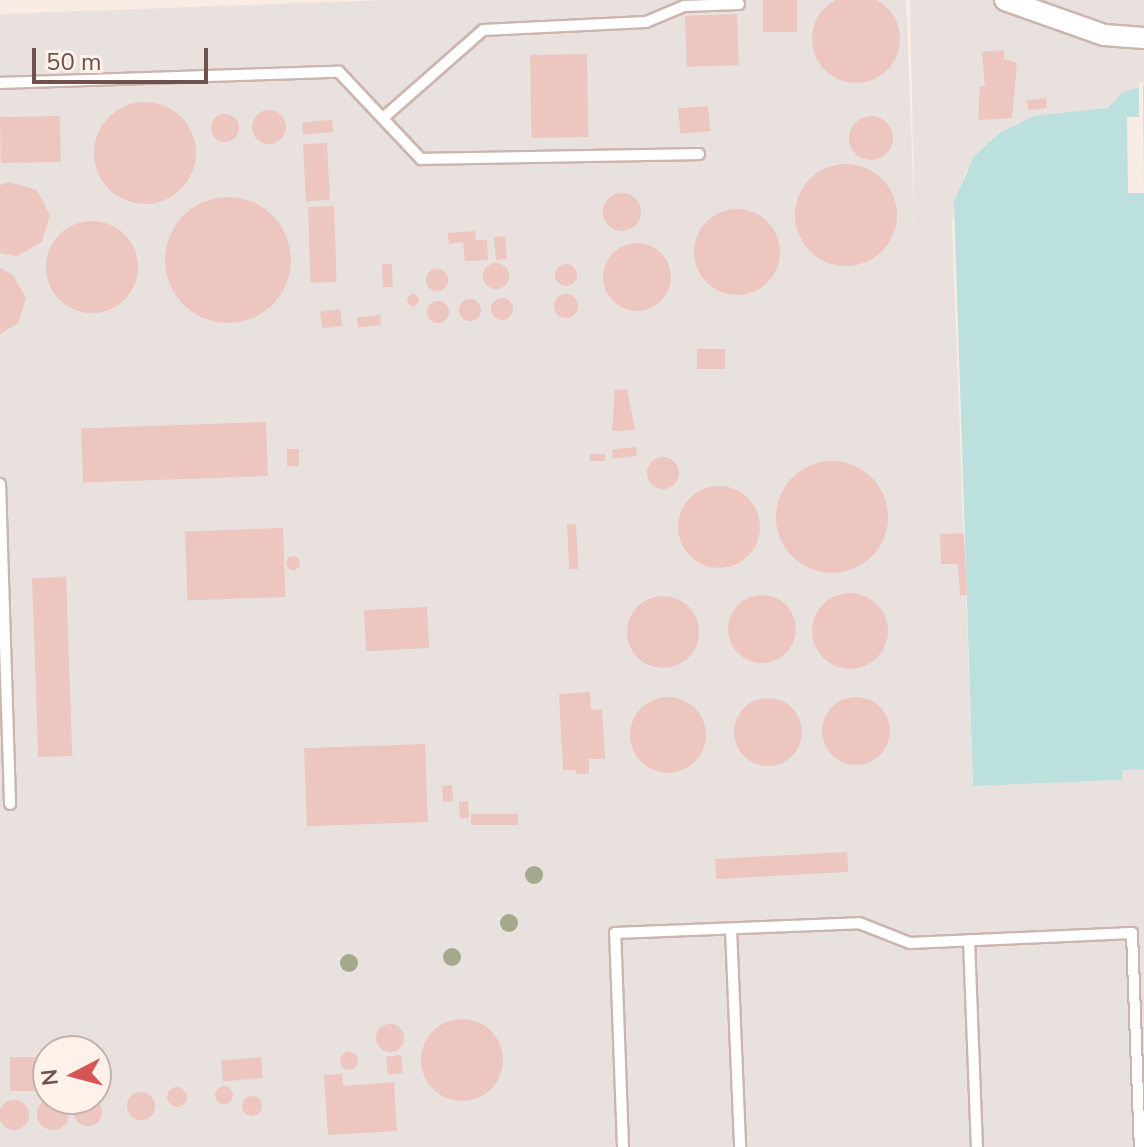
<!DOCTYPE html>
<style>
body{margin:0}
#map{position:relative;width:1144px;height:1147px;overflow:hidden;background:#f9ece4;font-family:"Nunito Sans",sans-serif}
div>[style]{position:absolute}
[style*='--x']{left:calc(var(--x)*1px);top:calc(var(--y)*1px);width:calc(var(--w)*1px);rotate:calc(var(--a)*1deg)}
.industrial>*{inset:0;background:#e9e1de}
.water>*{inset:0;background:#bbe0dd}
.pier>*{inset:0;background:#f9ece4}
.building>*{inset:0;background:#ecc6bf;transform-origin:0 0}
.round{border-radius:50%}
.roads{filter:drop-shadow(2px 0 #ccb5af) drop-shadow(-2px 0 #ccb5af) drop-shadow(0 2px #ccb5af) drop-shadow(0 -2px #ccb5af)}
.lane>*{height:10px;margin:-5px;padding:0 5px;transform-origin:5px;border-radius:5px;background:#fff}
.street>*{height:20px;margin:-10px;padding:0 10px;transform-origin:10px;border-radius:10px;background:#fff}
.trees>*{width:18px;height:18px;margin:-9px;border-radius:50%;background:#a4a98d}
span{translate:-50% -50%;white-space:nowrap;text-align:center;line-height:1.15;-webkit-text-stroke:8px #fdf1ea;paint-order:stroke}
.north{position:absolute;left:32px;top:1035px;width:80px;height:80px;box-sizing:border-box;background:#fdf1ea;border:2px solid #c4b1ab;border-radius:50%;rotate:264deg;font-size:22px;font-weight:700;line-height:32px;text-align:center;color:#6f514d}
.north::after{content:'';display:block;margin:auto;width:28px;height:36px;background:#d65656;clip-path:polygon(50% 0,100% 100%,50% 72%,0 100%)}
.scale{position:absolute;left:32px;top:48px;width:176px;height:36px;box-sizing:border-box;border:4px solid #6f514d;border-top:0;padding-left:10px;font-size:24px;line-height:28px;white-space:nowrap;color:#6f514d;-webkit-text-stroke:6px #fdf1ea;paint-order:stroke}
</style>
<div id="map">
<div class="industrial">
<div style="clip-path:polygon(evenodd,388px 0,906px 0,915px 233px,910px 0,1144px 0,1144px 115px,1020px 122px,1001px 132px,965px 172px,952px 221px,973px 786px,1121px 780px,1121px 770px,1144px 769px,1144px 1147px,0 1147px,0 14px,388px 0,48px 1051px,96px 1051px,96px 1099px,48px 1099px,48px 1051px)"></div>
</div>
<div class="water">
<div style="clip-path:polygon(1144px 86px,1144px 769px,1122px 770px,1122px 780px,973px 786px,954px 202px,974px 156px,1001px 132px,1034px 116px,1108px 108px,1122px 93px)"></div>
</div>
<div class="pier">
<div style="clip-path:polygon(1143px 82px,1144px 193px,1128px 193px,1127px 117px,1139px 117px,1139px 83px)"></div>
</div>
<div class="building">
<div class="round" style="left:812px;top:-5px;width:88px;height:88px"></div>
<div style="left:763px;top:0;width:34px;height:32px"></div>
<div style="left:737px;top:14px;width:51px;height:52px;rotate:88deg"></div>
<div style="clip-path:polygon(1004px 50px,1004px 59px,1017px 63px,1012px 118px,978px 120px,980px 86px,985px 86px,982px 52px)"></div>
<div style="left:587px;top:54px;width:83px;height:57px;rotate:89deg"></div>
<div style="left:1046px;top:98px;width:10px;height:19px;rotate:84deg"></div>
<div class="round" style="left:94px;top:102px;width:102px;height:102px"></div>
<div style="left:708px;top:106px;width:25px;height:30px;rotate:85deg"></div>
<div class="round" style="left:252px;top:110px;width:34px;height:34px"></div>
<div class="round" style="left:211px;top:114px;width:28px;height:28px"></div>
<div style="left:60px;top:116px;width:46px;height:60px;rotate:89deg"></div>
<div class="round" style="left:849px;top:116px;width:44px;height:44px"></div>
<div style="left:332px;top:120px;width:12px;height:30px;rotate:85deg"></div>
<div style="left:327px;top:143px;width:57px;height:24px;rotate:87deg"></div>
<div class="round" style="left:795px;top:164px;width:102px;height:102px"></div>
<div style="clip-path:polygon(10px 182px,37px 190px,50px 215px,42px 242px,17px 256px,0 253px,0 185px)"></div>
<div class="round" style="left:603px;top:193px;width:38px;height:38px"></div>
<div class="round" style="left:165px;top:197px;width:126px;height:126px"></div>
<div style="left:334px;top:206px;width:76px;height:26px;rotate:88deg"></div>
<div class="round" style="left:694px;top:209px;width:86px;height:86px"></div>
<div class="round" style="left:46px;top:221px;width:92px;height:92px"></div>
<div style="clip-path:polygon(475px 231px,476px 240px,487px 240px,488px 260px,465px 261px,463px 242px,449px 244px,448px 233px)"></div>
<div style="left:505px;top:236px;width:23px;height:11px;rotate:85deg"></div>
<div class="round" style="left:603px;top:243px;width:68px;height:68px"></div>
<div class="round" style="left:483px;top:263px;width:26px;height:26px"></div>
<div style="left:392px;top:264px;width:23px;height:10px;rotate:88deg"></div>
<div class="round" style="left:555px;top:264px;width:22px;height:22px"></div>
<div style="clip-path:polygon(0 268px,13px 275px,26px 298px,18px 323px,0 334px)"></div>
<div class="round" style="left:426px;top:269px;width:22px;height:22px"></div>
<div class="round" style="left:407px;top:294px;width:12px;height:12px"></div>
<div class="round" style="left:554px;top:294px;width:24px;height:24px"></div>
<div class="round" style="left:491px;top:298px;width:22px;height:22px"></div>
<div class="round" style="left:459px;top:299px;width:22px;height:22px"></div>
<div class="round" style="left:427px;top:301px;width:22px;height:22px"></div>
<div style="left:340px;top:309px;width:17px;height:20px;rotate:83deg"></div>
<div style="left:380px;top:315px;width:10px;height:23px;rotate:84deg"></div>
<div style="left:697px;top:349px;width:28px;height:20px"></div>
<div style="clip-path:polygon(627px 389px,635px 430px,612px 431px,615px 390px)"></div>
<div style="left:266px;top:422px;width:54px;height:185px;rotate:88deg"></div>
<div style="left:636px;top:447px;width:9px;height:24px;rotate:84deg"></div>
<div style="left:287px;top:449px;width:12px;height:17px"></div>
<div style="left:590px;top:454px;width:15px;height:7px"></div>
<div class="round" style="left:647px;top:457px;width:32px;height:32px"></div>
<div class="round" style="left:776px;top:461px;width:112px;height:112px"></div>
<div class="round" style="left:678px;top:486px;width:82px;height:82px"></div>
<div style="left:576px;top:524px;width:45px;height:9px;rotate:87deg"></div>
<div style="left:283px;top:528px;width:69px;height:98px;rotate:88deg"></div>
<div style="clip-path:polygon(964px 533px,967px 595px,960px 595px,958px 564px,941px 564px,940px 534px)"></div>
<div class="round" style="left:286px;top:556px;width:14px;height:14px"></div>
<div style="left:66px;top:577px;width:179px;height:34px;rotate:88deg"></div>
<div class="round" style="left:812px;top:593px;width:76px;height:76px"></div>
<div class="round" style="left:728px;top:595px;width:68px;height:68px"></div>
<div class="round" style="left:627px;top:596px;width:72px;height:72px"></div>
<div style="left:427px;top:607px;width:41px;height:63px;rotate:87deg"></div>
<div style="clip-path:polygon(590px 692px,591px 710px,602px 709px,605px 759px,589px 759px,589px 774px,576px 774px,576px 770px,563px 770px,559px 694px)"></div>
<div class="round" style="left:630px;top:697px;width:76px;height:76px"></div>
<div class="round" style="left:822px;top:697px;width:68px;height:68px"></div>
<div class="round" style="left:734px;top:698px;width:68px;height:68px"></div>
<div style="left:425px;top:744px;width:78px;height:121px;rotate:88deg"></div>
<div style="left:452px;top:785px;width:16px;height:10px;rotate:86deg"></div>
<div style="left:468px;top:801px;width:17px;height:9px;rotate:87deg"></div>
<div style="left:518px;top:814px;width:11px;height:47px;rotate:90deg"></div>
<div style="left:847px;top:852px;width:20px;height:132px;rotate:87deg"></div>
<div class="round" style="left:421px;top:1019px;width:82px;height:82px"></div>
<div class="round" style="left:376px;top:1024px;width:28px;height:28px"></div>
<div class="round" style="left:340px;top:1052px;width:18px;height:18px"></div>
<div style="clip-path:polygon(96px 1055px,101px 1055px,103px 1089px,96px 1090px)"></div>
<div style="left:401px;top:1055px;width:18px;height:15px;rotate:84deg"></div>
<div style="left:48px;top:1057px;width:34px;height:38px;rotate:90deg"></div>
<div style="left:261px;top:1057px;width:21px;height:40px;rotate:85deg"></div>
<div style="clip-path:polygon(342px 1074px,343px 1086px,394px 1082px,397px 1131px,328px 1135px,324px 1075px)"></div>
<div class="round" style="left:215px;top:1086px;width:18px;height:18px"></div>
<div class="round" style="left:167px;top:1087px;width:20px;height:20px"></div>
<div class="round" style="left:127px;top:1092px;width:28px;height:28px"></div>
<div class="round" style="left:242px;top:1096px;width:20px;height:20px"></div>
<div class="round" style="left:74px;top:1098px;width:28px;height:28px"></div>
<div class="round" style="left:37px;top:1098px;width:32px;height:32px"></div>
<div class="round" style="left:-1px;top:1100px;width:30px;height:30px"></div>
</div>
<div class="roads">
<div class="lane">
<div style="--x:0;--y:83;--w:339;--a:-1.9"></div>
<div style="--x:339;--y:72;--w:120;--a:46.7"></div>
<div style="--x:421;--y:159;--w:278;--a:-1"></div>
<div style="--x:383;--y:118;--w:133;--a:-41.3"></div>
<div style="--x:483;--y:30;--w:163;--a:-2.8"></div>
<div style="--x:646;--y:22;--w:41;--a:-22.8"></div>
<div style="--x:684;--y:6;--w:55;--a:-2.1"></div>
<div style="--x:0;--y:484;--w:320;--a:88.2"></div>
<div style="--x:731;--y:929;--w:218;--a:87.6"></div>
<div style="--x:969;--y:940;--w:207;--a:87.8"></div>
<div style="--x:623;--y:1147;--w:214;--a:-92.1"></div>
<div style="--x:615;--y:933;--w:244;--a:-2.3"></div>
<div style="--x:859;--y:923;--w:55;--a:21.4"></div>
<div style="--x:910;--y:943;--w:222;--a:-2.6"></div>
<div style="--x:1132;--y:933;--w:214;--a:87.9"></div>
</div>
<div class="street">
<div style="--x:1005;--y:0;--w:105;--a:19.5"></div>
<div style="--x:1104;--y:35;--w:40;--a:4.3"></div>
</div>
</div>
<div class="trees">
<div style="left:534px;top:875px"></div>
<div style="left:509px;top:923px"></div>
<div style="left:452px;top:957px"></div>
<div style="left:349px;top:963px"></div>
</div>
<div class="north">N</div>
<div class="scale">50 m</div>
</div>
